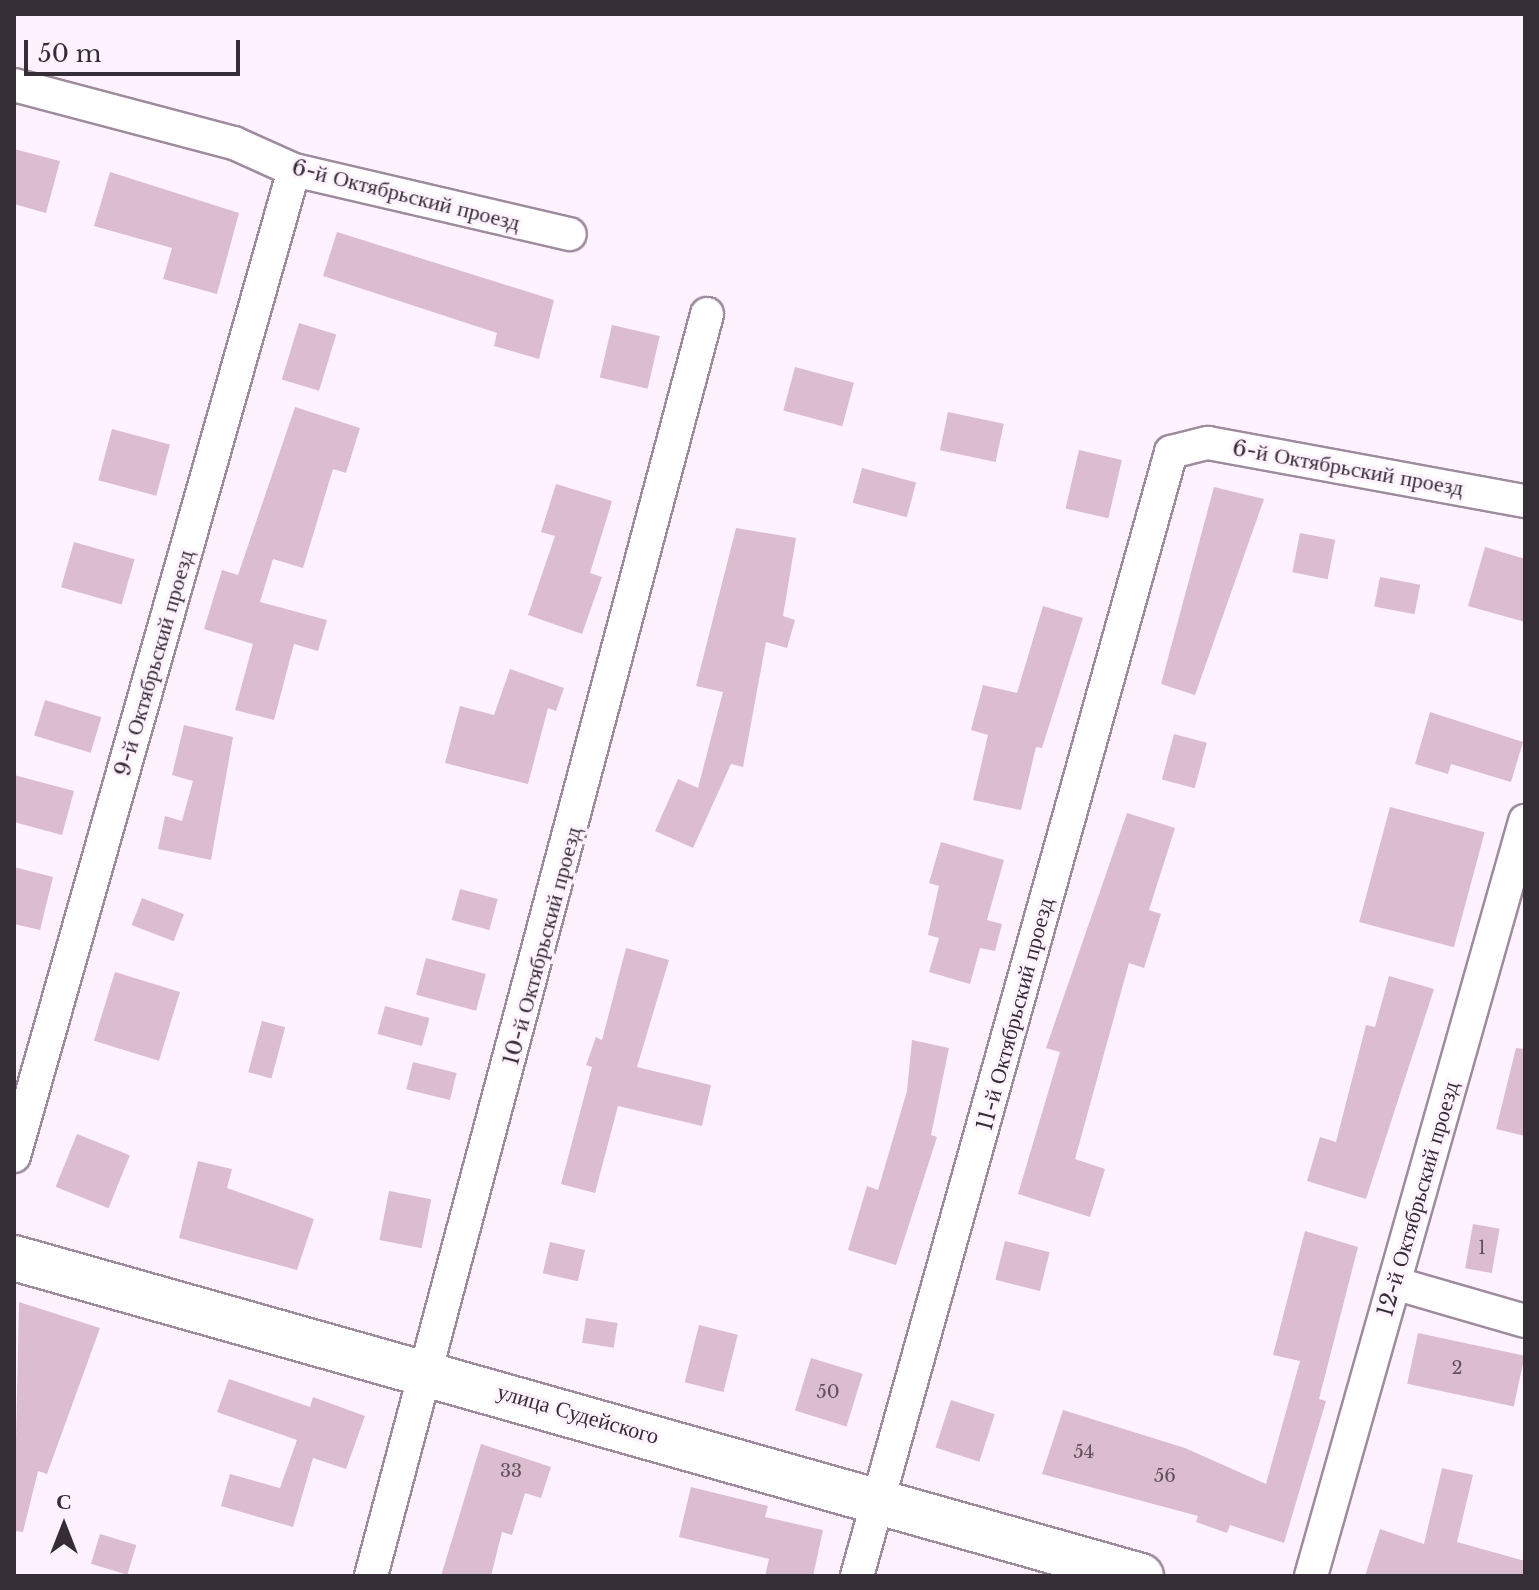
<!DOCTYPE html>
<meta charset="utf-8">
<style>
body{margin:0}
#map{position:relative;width:1539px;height:1590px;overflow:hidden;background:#fef2ff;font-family:"Libre Baskerville",serif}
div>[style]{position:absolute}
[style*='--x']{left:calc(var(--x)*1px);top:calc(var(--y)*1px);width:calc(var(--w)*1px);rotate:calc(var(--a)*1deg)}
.building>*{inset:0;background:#dcbdcf;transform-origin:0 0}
.roads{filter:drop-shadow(2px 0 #9e8b9e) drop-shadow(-2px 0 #9e8b9e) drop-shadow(0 2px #9e8b9e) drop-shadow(0 -2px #9e8b9e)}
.street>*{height:32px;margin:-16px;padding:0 16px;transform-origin:16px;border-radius:16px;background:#fff}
.secondary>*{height:44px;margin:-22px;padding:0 22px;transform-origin:22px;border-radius:22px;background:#fff}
span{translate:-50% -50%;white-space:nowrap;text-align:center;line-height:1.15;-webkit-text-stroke:6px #fef2ff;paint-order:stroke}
.number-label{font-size:18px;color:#60525c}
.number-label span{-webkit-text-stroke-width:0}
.street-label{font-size:22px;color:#362e36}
.frame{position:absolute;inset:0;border:16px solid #362e36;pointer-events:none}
.north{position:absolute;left:24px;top:1486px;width:80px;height:80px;-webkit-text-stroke:6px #fef2ff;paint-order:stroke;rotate:0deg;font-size:22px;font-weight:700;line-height:32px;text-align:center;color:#362e36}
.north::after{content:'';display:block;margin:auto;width:28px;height:36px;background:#362e36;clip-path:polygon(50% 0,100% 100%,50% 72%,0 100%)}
.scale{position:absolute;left:24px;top:40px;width:216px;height:36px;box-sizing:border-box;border:4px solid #362e36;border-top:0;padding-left:10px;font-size:24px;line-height:28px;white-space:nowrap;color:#362e36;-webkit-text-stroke:6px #fef2ff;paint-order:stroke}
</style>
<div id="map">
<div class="building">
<div style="clip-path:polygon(14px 149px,60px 161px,46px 213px,14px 204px)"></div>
<div style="clip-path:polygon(110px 172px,239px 213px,217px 294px,163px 279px,172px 248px,94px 226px)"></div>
<div style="clip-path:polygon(337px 232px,554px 300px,539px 359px,494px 346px,497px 333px,323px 276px)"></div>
<div style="left:299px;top:323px;width:39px;height:59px;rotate:17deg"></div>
<div style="left:612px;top:325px;width:49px;height:54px;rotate:13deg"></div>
<div style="left:795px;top:367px;width:61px;height:45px;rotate:15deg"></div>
<div style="clip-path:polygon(295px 407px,360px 428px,346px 473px,333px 469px,303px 568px,273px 559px,260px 602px,327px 620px,318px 651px,294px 644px,274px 720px,235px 710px,253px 644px,204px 629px,222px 570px,238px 575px)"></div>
<div style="left:948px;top:412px;width:57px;height:39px;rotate:12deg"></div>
<div style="left:112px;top:429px;width:60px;height:53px;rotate:15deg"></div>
<div style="left:1079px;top:450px;width:44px;height:60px;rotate:13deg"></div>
<div style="left:862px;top:468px;width:56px;height:36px;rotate:15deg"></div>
<div style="clip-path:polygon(556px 484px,612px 501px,590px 573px,602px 577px,582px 634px,528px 615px,555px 536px,541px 532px)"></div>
<div style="clip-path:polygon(1214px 487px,1264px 499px,1195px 695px,1161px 684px)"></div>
<div style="clip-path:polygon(736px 528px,796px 538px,783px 616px,795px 620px,787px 648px,766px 642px,743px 767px,731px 764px,693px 848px,655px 831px,678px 779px,698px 788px,723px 692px,696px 686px)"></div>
<div style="left:1300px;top:533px;width:36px;height:40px;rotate:11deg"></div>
<div style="left:74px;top:542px;width:63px;height:47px;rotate:16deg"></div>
<div style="clip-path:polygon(1485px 547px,1525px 559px,1525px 622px,1468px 606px)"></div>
<div style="left:1380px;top:577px;width:41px;height:30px;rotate:11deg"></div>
<div style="clip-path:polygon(1043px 606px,1083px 618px,1042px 748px,1036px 747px,1021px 810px,973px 800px,988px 735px,971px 730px,983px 685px,1017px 693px)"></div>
<div style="clip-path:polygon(510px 669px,564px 688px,556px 711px,548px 708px,528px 784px,445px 763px,460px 706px,494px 715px)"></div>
<div style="left:45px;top:700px;width:59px;height:37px;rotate:17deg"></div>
<div style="clip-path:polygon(1430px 712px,1523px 742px,1511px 782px,1451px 764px,1448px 774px,1415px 764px)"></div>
<div style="clip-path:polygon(184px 725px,233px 737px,211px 860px,158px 849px,165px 816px,182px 821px,193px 781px,172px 775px)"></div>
<div style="left:1174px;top:734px;width:34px;height:47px;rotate:15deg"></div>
<div style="clip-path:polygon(14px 775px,74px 791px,62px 835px,14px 822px)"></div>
<div style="left:1390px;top:807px;width:98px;height:119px;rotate:15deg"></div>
<div style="clip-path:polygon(1127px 813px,1175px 828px,1149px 910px,1161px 914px,1144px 968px,1129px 963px,1075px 1159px,1105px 1169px,1090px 1217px,1018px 1194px,1060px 1052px,1046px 1048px)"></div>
<div style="clip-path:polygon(941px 842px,1004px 860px,987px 920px,1002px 924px,995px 951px,980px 948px,970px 984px,929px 972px,939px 938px,928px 935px,939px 886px,929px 883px)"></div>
<div style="clip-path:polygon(14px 867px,53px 877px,40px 930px,14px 924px)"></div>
<div style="left:460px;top:889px;width:39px;height:32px;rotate:15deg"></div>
<div style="left:142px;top:898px;width:45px;height:29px;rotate:21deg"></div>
<div style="clip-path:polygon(626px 948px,669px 960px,637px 1067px,711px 1085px,702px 1126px,618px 1106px,595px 1193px,561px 1184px,592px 1067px,586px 1065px,596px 1037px,602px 1040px)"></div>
<div style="left:426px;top:958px;width:62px;height:38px;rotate:15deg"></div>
<div style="left:115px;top:972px;width:68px;height:72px;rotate:17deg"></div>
<div style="clip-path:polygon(1389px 976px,1434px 989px,1366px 1199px,1307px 1181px,1320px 1137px,1336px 1142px,1366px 1025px,1375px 1027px)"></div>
<div style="left:385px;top:1006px;width:46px;height:29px;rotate:15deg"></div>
<div style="left:262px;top:1021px;width:24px;height:53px;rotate:15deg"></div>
<div style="clip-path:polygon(912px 1040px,949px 1048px,931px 1135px,937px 1137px,896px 1265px,848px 1250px,867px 1186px,878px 1190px,907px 1091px)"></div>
<div style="clip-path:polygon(1516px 1048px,1525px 1049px,1525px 1136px,1496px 1129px)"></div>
<div style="left:413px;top:1062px;width:45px;height:28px;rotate:14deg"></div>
<div style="left:77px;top:1134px;width:57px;height:57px;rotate:22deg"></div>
<div style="clip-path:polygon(198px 1161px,232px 1169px,227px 1188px,314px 1219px,297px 1270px,179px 1238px)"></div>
<div style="left:389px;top:1191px;width:43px;height:50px;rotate:11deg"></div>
<div style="left:1473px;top:1224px;width:27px;height:45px;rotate:10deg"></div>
<div style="clip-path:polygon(1305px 1231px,1358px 1247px,1319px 1399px,1326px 1401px,1284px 1543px,1230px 1525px,1227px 1533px,1196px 1522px,1198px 1516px,1042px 1474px,1063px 1410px,1185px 1448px,1266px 1484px,1300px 1361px,1273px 1355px)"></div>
<div style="left:1005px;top:1241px;width:46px;height:40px;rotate:14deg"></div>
<div style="left:550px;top:1242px;width:36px;height:32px;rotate:13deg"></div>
<div style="clip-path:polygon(19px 1302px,100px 1328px,47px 1474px,38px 1471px,23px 1532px,14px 1531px)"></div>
<div style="left:586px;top:1318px;width:32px;height:25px;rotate:9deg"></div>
<div style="left:699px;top:1325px;width:40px;height:59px;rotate:14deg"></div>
<div style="left:1418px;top:1333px;width:109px;height:52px;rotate:12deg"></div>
<div style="left:811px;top:1358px;width:54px;height:55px;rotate:17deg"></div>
<div style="clip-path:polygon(229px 1379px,310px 1407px,313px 1397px,365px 1416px,346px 1469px,313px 1458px,293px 1527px,221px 1506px,230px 1474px,280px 1488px,297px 1440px,217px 1412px)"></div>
<div style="left:951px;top:1400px;width:46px;height:50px;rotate:18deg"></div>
<div style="clip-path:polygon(481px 1444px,551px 1467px,541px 1498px,525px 1493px,512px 1535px,502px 1532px,491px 1576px,441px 1576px)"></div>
<div style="clip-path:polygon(1442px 1468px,1473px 1475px,1457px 1542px,1525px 1561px,1525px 1576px,1365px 1576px,1380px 1529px,1424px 1544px)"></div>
<div style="clip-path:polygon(691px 1487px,768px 1506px,765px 1517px,823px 1530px,813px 1576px,765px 1576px,769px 1559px,679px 1537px)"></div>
<div style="left:100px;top:1534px;width:38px;height:31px;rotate:17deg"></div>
</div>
<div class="roads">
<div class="street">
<div style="--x:14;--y:85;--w:228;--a:14.8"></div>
<div style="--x:234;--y:143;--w:66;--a:24.2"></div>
<div style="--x:294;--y:170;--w:283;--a:13.1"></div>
<div style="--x:14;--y:1156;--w:1025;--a:-74.15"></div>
<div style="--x:1394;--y:1283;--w:136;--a:16.2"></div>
<div style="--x:371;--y:1576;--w:1306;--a:-75.09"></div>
<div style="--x:857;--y:1576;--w:1167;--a:-74.39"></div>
<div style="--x:1171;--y:452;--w:38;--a:-14"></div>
<div style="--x:1208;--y:443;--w:322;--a:10.4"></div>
<div style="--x:1311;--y:1576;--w:785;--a:-74.17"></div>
</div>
<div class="secondary">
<div style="--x:14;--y:1258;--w:1171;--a:15.76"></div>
</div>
</div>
<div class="number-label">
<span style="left:1482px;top:1248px">1</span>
<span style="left:1457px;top:1368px">2</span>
<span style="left:828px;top:1392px">50</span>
<span style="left:1084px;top:1452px">54</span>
<span style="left:511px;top:1471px">33</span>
<span style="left:1165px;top:1476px">56</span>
</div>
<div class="street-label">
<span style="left:406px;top:195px;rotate:14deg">6-й Октябрьский проезд</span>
<span style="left:1348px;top:468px;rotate:10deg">6-й Октябрьский проезд</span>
<span style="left:154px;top:663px;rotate:-74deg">9-й Октябрьский проезд</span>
<span style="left:542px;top:946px;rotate:-75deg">10-й Октябрьский проезд</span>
<span style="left:1015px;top:1014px;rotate:-75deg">11-й Октябрьский проезд</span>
<span style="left:1418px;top:1199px;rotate:-74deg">12-й Октябрьский проезд</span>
<span style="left:578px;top:1414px;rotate:16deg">улица Судейского</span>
</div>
<div class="frame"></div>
<div class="north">С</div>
<div class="scale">50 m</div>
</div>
